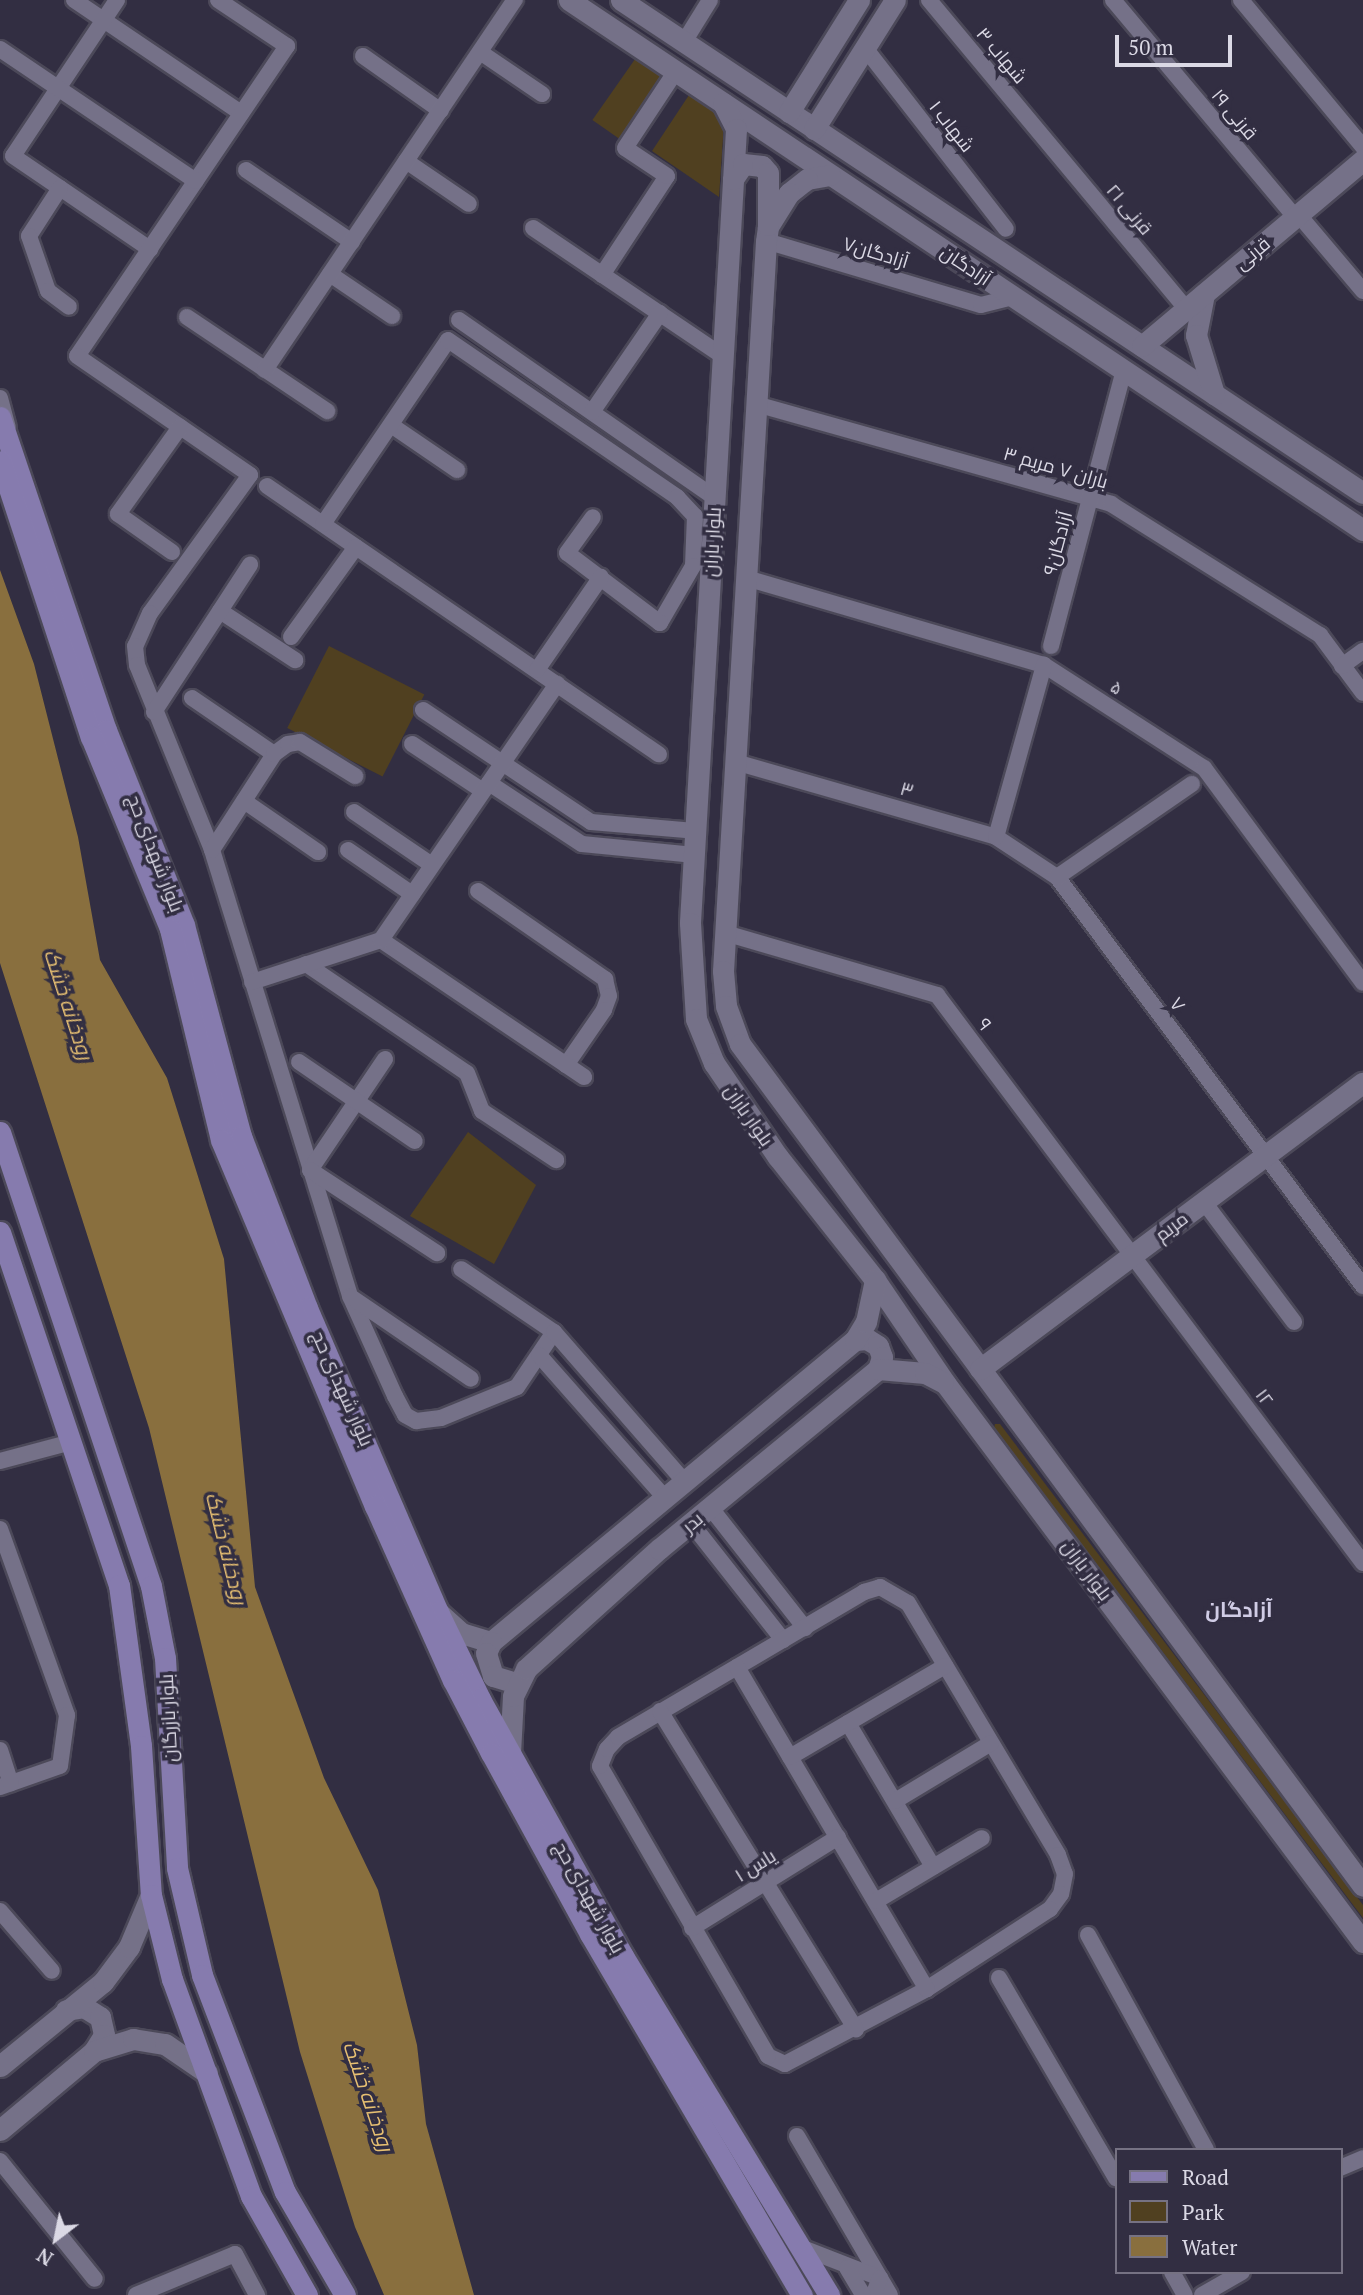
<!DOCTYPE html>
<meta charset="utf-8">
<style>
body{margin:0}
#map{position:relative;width:1363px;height:2295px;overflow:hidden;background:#322e42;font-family:"PT Serif",Cairo,serif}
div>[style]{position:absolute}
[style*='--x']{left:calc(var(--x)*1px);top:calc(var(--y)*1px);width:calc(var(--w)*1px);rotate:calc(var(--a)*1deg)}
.green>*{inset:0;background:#504020;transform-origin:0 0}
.water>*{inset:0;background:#896f3e}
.roads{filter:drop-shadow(2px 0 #4c4959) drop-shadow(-2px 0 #4c4959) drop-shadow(0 2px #4c4959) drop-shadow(0 -2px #4c4959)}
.street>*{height:16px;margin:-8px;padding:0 8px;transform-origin:8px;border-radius:8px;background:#757188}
.secondary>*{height:21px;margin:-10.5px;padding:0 10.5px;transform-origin:10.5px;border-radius:10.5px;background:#757188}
.primary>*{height:21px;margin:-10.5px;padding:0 10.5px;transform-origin:10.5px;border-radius:10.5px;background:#867bae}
span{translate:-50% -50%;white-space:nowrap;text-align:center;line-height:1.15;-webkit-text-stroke:7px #322e42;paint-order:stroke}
.street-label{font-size:19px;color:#dbd9e5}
.water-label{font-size:21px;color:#e6bf72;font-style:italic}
.neighbourhood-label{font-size:21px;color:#d0cce5;font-weight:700}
.legend{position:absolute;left:1115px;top:2148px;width:228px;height:126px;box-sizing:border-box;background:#322e42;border:2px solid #767283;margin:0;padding:9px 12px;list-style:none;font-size:21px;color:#dbd9e5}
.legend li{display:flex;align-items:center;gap:14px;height:35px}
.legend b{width:35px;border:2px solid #767283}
.north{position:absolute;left:21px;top:2204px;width:70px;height:70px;-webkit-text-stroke:5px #322e42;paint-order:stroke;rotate:212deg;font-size:19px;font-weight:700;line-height:28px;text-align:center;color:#dbd9e5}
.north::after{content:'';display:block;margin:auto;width:24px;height:32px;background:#dbd9e5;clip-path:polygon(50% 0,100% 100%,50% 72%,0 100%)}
.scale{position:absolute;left:1115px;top:35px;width:117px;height:32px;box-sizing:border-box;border:4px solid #dbd9e5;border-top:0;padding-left:9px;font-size:21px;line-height:24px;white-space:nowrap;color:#dbd9e5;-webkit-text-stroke:5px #322e42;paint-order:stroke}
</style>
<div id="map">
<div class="green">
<div style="left:640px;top:52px;width:35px;height:83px;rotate:35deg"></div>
<div style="clip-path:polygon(689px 95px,702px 104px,706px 95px,725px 108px,719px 197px,652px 151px)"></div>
<div style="left:329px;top:646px;width:107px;height:92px;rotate:27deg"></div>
<div style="clip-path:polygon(468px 1132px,536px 1185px,494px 1264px,410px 1216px)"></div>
<div style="clip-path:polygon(995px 1424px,1000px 1424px,1363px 1905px,1363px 1918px,994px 1428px)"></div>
</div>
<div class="water">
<div style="clip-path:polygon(0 570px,34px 664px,78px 837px,100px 960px,167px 1078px,224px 1259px,255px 1587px,324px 1778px,378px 1890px,417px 2045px,426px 2124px,474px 2295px,384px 2295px,355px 2227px,300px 2052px,149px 1428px,0 963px)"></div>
</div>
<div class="roads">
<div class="street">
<div style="--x:74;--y:0;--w:202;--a:34.1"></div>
<div style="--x:117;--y:0;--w:187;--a:123.7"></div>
<div style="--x:13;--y:156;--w:166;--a:34.2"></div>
<div style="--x:218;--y:0;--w:83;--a:33.7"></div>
<div style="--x:287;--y:46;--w:374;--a:124.1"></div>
<div style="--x:77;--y:356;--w:210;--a:34.5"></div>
<div style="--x:250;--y:475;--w:170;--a:125.9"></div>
<div style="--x:150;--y:613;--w:36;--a:114"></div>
<div style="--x:135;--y:646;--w:19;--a:84"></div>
<div style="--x:137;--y:665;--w:200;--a:67.9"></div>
<div style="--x:212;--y:850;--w:467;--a:72.8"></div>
<div style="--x:350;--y:1296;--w:110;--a:65.8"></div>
<div style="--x:395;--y:1396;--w:21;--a:62"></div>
<div style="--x:405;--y:1415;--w:13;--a:29"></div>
<div style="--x:416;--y:1421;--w:25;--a:-7"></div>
<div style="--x:441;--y:1418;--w:82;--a:-22.2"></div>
<div style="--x:517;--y:1387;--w:66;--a:-56.1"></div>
<div style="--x:554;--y:1332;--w:112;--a:-145.9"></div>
<div style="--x:929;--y:0;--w:402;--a:50.2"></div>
<div style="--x:1113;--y:0;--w:283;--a:50"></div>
<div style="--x:1241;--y:0;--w:191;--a:50.3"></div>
<div style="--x:684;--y:42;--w:49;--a:-58.2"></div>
<div style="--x:865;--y:48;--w:229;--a:52.1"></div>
<div style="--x:0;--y:49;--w:236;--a:34"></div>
<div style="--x:480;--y:52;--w:75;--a:34.1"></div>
<div style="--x:363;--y:56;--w:95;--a:35.2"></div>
<div style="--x:406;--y:161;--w:76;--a:34.3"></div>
<div style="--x:246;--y:170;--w:128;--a:34.2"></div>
<div style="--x:60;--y:188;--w:57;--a:122.9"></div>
<div style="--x:29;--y:236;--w:58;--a:70.9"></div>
<div style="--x:48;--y:291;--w:26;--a:37"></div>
<div style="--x:1298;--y:214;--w:101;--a:49.8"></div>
<div style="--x:533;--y:228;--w:229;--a:34"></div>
<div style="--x:766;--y:241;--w:224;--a:16.6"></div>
<div style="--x:981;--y:305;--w:34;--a:-14"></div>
<div style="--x:330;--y:274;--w:75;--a:34.1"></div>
<div style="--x:602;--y:275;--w:118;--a:-56.7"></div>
<div style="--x:667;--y:176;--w:50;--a:-146.3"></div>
<div style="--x:625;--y:148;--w:92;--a:-56.5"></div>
<div style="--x:187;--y:317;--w:169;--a:33.9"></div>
<div style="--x:459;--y:320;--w:310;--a:34.8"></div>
<div style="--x:265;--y:370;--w:447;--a:-56"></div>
<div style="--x:0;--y:398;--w:30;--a:75"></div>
<div style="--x:756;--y:404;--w:369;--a:15.7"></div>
<div style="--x:1111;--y:504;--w:247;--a:32.1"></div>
<div style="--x:1320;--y:635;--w:72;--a:53.4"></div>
<div style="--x:592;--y:412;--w:120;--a:-55.5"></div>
<div style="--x:391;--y:425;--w:80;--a:34.3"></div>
<div style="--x:267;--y:486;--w:475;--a:34.4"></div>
<div style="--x:323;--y:524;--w:222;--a:-55.8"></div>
<div style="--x:448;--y:340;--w:278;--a:34.4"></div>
<div style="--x:677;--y:497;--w:26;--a:47"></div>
<div style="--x:695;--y:516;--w:50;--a:92.3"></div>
<div style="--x:693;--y:566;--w:66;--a:120.1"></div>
<div style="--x:660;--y:623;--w:116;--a:-143"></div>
<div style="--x:567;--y:553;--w:44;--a:-54.2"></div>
<div style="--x:172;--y:552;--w:66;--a:-144.9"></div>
<div style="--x:118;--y:514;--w:107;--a:-54.5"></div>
<div style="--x:746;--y:578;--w:310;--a:16.3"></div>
<div style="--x:1044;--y:665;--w:190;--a:32.8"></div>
<div style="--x:1204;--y:768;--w:267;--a:53.5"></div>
<div style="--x:220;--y:611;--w:90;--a:33.2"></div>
<div style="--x:291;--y:637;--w:111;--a:-54.2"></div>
<div style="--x:1051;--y:646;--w:285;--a:-75.2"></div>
<div style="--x:1342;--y:666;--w:26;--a:-36"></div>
<div style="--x:537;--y:670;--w:113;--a:-55.5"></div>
<div style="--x:192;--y:698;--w:99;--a:34.3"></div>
<div style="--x:423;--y:710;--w:202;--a:33.7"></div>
<div style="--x:591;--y:822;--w:104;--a:4.9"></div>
<div style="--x:154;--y:712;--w:176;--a:-56.9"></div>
<div style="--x:412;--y:744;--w:85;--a:33.5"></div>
<div style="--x:735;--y:762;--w:272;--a:16"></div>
<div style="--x:996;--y:837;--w:73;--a:33.3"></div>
<div style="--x:1057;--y:877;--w:511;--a:53.2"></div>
<div style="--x:489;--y:783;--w:111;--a:33.3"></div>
<div style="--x:582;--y:844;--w:113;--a:5.6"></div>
<div style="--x:244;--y:801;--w:90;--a:34.6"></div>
<div style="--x:354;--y:812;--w:94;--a:34.2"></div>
<div style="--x:996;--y:837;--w:179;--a:-74.4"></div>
<div style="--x:212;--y:850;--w:114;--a:-57.1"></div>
<div style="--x:274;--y:754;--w:17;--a:-36"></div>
<div style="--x:288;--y:744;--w:12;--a:-9"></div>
<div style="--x:300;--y:742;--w:65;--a:31.7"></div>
<div style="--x:348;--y:850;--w:78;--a:34.5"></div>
<div style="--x:1057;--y:877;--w:164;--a:-34.6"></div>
<div style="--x:478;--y:891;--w:155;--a:34.7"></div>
<div style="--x:605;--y:979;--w:17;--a:77"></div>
<div style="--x:609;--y:996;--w:15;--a:110"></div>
<div style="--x:604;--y:1010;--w:67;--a:124.6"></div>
<div style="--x:725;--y:933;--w:221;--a:16.3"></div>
<div style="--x:937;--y:995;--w:710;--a:53.13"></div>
<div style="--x:381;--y:940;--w:245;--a:34"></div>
<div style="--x:306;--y:964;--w:194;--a:34.1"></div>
<div style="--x:467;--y:1073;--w:41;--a:68.5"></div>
<div style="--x:482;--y:1111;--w:89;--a:33.5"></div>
<div style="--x:252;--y:982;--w:136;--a:-18"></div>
<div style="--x:381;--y:940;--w:311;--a:-55.5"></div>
<div style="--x:385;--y:1059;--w:134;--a:124"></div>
<div style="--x:310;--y:1170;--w:152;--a:33.2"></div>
<div style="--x:299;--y:1062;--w:140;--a:34.3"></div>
<div style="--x:1204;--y:1202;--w:150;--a:53.1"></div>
<div style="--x:351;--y:1297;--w:145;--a:34.3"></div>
<div style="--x:554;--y:1332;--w:198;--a:48.9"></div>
<div style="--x:539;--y:1355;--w:189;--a:48.6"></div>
<div style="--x:0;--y:1461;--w:74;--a:-14.8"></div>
<div style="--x:710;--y:1507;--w:154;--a:51.9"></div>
<div style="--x:691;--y:1523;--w:149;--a:51.8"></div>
<div style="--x:0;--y:1529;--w:198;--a:70.2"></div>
<div style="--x:67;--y:1715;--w:51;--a:97.8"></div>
<div style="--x:60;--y:1766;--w:64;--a:160.7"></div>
<div style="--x:880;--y:1587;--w:32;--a:30"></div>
<div style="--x:908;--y:1603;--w:293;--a:59.2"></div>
<div style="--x:1058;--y:1855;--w:20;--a:70"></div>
<div style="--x:1065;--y:1874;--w:20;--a:101"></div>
<div style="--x:1061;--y:1894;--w:19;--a:126"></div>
<div style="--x:1050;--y:1909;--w:147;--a:147"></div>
<div style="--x:927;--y:1989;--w:161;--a:152.2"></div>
<div style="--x:785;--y:2064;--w:19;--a:-155"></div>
<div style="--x:768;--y:2056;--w:335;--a:-120.1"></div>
<div style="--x:600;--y:1766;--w:18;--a:-68"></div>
<div style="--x:607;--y:1749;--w:16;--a:-47"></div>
<div style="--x:618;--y:1737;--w:286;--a:-30.5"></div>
<div style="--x:864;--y:1592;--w:17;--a:-17"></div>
<div style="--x:737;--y:1667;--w:374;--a:59.5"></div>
<div style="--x:660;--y:1711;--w:374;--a:58.4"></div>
<div style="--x:848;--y:1723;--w:167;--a:59.4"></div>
<div style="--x:0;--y:1750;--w:35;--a:72"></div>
<div style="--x:790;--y:1757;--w:180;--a:-30.4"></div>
<div style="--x:895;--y:1801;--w:112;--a:-31.1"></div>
<div style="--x:876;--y:1901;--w:123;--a:-30.7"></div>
<div style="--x:0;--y:1911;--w:79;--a:49.1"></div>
<div style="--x:692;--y:1928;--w:172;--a:-31.9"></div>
<div style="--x:1088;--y:1935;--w:245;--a:61.2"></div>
<div style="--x:999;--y:1978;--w:232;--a:59.7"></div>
<div style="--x:797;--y:2136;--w:184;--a:59.7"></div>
<div style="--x:0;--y:2161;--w:151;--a:51.2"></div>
<div style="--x:1340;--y:2168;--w:25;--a:-23"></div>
<div style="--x:800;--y:2247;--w:86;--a:21.2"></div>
<div style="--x:880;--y:2278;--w:18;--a:112"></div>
<div style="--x:847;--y:2268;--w:31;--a:59"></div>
<div style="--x:1172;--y:2272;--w:26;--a:61"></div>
<div style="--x:136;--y:2295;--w:107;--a:-22.5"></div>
<div style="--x:235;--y:2254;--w:47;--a:61.8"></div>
<div style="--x:1202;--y:2295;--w:46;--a:-29.9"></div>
</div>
<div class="secondary">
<div style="--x:569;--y:0;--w:955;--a:33.72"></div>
<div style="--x:621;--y:0;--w:891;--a:33.6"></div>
<div style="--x:723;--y:103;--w:29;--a:63"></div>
<div style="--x:736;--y:129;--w:795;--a:93.32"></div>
<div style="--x:690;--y:923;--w:96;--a:86.4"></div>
<div style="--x:696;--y:1019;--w:48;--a:67.8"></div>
<div style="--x:714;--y:1063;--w:114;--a:55.8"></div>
<div style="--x:778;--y:1157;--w:157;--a:51.7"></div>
<div style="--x:875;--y:1280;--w:125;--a:55.8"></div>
<div style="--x:945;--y:1383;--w:698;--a:53.21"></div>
<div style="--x:789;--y:112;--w:132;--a:-58"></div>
<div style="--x:814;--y:129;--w:152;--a:-57.9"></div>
<div style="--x:830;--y:175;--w:23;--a:170"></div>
<div style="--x:807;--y:179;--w:23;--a:142"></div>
<div style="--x:789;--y:193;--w:40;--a:122"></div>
<div style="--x:768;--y:227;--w:14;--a:98"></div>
<div style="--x:766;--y:241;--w:731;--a:93.37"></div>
<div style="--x:723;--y:971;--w:35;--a:85"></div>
<div style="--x:726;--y:1006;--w:40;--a:69.8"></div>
<div style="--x:740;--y:1044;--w:1047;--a:53.5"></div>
<div style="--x:733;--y:179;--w:18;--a:-56"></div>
<div style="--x:743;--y:164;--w:19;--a:6"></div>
<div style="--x:762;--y:166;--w:9;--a:49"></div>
<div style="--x:768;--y:173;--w:52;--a:90"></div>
<div style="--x:1204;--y:294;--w:42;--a:101"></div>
<div style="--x:1196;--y:335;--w:62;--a:73"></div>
<div style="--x:1142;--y:346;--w:289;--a:-40.1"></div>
<div style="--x:855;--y:1340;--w:12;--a:-5"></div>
<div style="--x:867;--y:1339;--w:13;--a:32"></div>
<div style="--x:878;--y:1346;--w:12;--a:70"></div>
<div style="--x:882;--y:1357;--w:13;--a:108"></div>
<div style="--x:980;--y:1369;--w:478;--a:-36.8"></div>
<div style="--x:439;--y:1613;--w:30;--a:42"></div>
<div style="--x:461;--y:1633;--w:31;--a:17"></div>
<div style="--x:491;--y:1642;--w:473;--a:-39.7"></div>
<div style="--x:855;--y:1340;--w:21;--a:-59"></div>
<div style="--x:866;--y:1322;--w:43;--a:-77.9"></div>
<div style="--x:491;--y:1642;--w:12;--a:114"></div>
<div style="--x:486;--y:1653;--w:24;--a:73"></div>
<div style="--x:493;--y:1676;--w:24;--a:17"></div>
<div style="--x:510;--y:1753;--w:57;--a:-87"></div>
<div style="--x:513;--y:1696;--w:30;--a:-64"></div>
<div style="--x:526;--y:1669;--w:179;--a:-42.1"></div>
<div style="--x:659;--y:1549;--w:283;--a:-39.4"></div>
<div style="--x:878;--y:1369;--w:47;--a:4.9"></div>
<div style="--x:925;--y:1373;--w:20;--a:27"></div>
<div style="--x:66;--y:2010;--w:18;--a:-9"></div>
<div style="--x:84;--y:2007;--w:19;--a:32"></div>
<div style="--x:100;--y:2017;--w:18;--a:77"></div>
<div style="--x:104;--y:2035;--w:19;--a:122"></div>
<div style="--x:0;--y:2066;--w:133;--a:-39.2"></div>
<div style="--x:103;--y:1982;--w:44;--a:-53.4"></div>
<div style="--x:129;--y:1947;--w:56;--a:-67.1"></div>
<div style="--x:0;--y:2130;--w:123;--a:-40"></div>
<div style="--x:94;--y:2051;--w:41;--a:-17.1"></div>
<div style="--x:133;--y:2039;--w:32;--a:9"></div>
<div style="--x:165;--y:2044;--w:51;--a:34.6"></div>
</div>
<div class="primary">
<div style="--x:0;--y:417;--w:330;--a:71.3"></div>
<div style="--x:106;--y:730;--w:210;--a:68.2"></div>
<div style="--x:184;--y:925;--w:219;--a:74.9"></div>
<div style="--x:241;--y:1136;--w:184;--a:69"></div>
<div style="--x:307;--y:1308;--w:331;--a:66.7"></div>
<div style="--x:438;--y:1612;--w:97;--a:64.2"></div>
<div style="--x:480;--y:1699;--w:294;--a:60.9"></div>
<div style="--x:623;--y:1956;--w:397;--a:58.7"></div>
<div style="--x:0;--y:461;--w:291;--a:71.8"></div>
<div style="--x:91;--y:737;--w:208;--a:67.6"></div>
<div style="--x:170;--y:929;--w:217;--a:76.4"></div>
<div style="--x:221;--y:1140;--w:397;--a:67.2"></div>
<div style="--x:375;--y:1506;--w:191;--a:65.9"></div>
<div style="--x:453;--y:1680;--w:82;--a:62.5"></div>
<div style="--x:491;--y:1753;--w:206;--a:61.3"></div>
<div style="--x:590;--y:1934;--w:419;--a:59.6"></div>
<div style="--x:0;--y:1132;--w:478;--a:71.6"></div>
<div style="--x:151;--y:1586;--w:73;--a:79"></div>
<div style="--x:165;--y:1658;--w:210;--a:86.7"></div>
<div style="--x:177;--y:1868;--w:110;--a:76.8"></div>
<div style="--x:202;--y:1975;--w:232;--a:69.1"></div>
<div style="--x:285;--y:2192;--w:119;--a:59.8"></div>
<div style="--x:0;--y:1232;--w:373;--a:71.4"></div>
<div style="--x:119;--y:1585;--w:162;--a:82.2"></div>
<div style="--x:141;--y:1746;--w:149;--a:86.2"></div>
<div style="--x:151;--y:1895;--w:87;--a:76"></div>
<div style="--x:172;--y:1979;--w:231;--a:70"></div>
<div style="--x:251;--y:2196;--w:114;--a:60.5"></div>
</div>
</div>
<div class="street-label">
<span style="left:1002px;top:55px;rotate:50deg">شهاب ۳</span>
<span style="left:1235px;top:114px;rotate:50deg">قرنی ۱۹</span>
<span style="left:952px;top:126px;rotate:52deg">شهاب ۱</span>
<span style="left:1130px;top:209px;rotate:50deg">قرنی ۲۱</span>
<span style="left:876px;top:252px;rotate:17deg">آزادگان۷</span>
<span style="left:1252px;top:253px;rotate:-40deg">قرنی</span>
<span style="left:966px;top:265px;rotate:34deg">آزادگان</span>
<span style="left:1056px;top:467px;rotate:16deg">باران ۷ مریم ۳</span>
<span style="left:712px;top:542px;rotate:-87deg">بلوار باران</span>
<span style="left:1057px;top:543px;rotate:-75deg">آزادگان۹</span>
<span style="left:1117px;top:687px;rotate:33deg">۵</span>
<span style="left:907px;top:789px;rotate:16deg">۳</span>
<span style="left:156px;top:853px;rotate:69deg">بلوار شهدای حج</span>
<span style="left:1178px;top:1004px;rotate:53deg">۷</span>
<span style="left:985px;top:1024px;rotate:53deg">۹</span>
<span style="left:749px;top:1115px;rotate:55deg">بلوار باران</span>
<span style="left:1171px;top:1226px;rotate:-37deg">مریم</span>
<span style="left:343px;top:1388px;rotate:66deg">بلوار شهدای حج</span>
<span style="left:1265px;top:1397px;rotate:53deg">۱۲</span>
<span style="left:692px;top:1522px;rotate:-40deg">بدر</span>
<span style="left:1087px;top:1570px;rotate:53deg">بلوار باران</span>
<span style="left:168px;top:1718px;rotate:-93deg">بلوار بازرگان</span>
<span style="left:755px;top:1865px;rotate:-32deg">یاس ۱</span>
<span style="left:590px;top:1897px;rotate:61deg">بلوار شهدای حج</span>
</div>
<div class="water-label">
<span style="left:69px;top:1004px;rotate:72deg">رودخانه خشک</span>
<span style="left:227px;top:1548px;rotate:76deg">رودخانه خشک</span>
<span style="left:369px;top:2096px;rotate:71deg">رودخانه خشک</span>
</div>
<div class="neighbourhood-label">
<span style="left:1239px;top:1609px">آزادگان</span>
</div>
<ul class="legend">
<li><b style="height:9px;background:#867bae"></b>Road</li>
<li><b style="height:19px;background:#504020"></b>Park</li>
<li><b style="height:19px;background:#896f3e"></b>Water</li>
</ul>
<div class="north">N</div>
<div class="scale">50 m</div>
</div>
